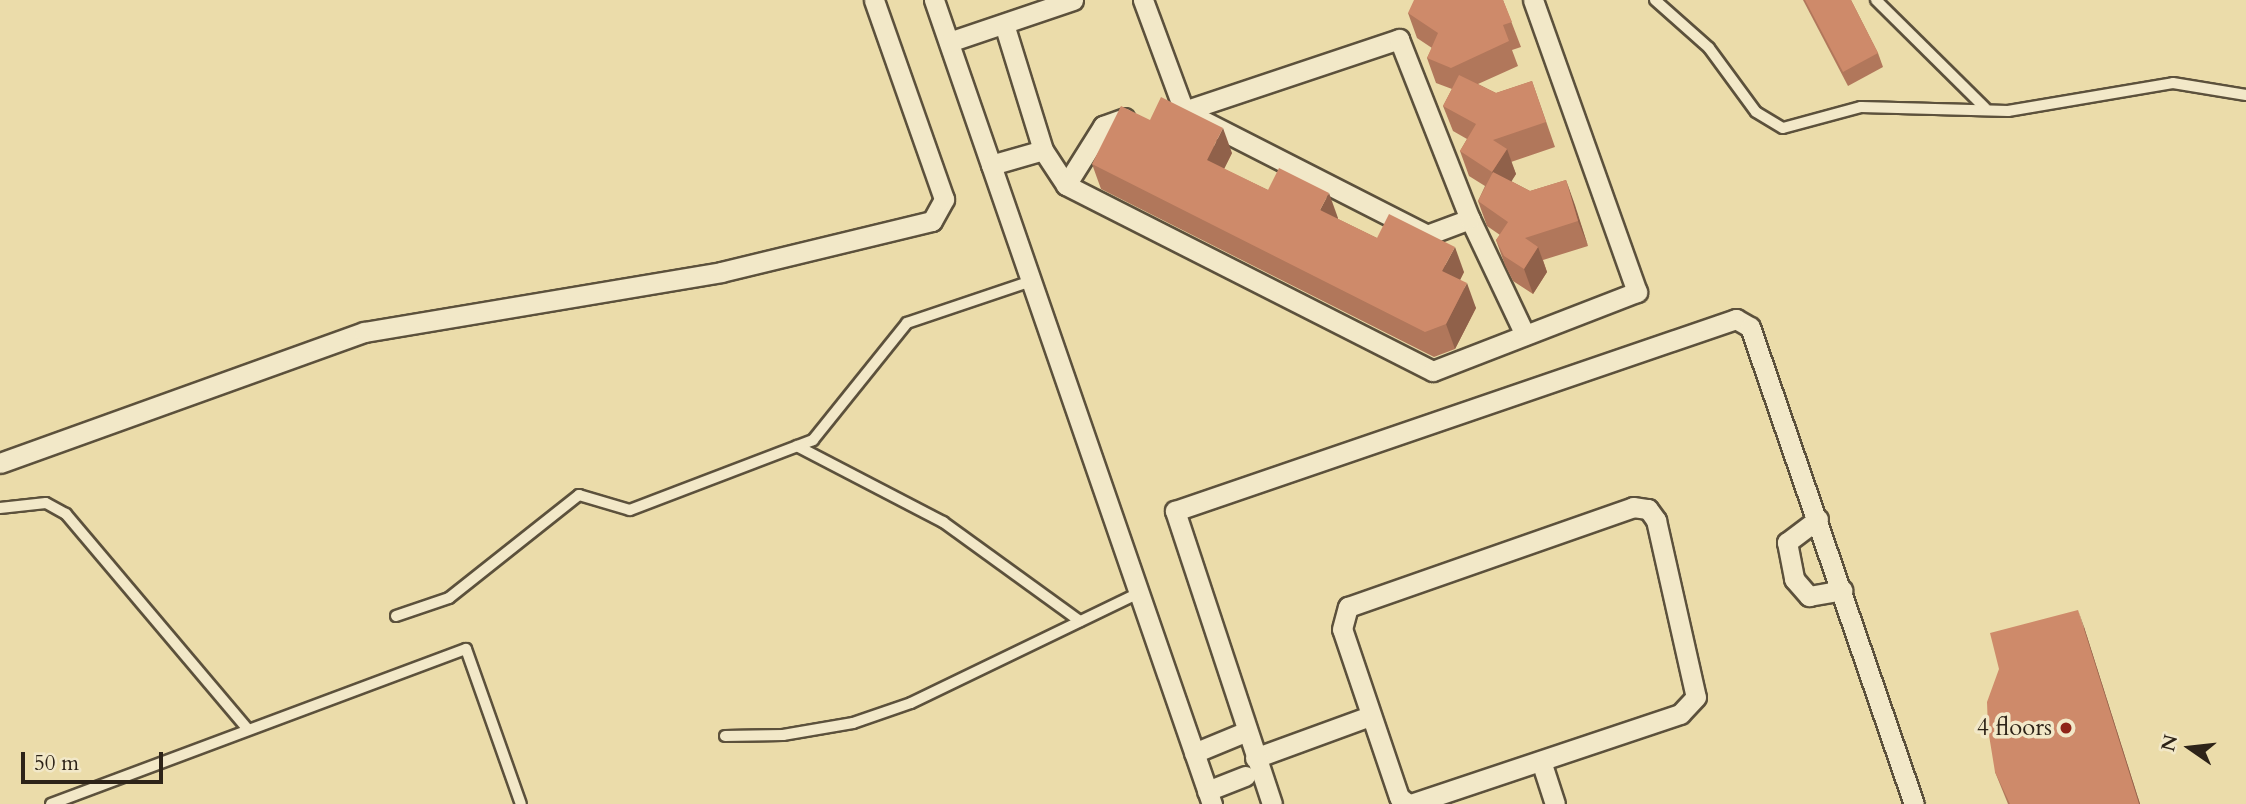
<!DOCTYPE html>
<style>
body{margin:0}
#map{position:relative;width:2246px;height:804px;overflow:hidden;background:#ebdcaa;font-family:Cardo,serif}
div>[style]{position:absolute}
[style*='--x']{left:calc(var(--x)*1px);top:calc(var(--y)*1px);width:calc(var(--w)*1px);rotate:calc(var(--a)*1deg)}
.roads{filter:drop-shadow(2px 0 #5c513c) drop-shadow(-2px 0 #5c513c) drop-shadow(0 2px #5c513c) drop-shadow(0 -2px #5c513c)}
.lane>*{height:10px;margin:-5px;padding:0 5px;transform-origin:5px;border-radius:5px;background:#f2e8c8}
.street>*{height:19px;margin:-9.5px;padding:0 9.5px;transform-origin:9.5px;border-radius:9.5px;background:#f2e8c8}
.wall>*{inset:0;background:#b1775b}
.shaded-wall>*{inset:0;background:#90614a}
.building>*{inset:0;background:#ce8a6a}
.dots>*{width:19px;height:19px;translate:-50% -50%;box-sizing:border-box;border:4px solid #f2e8c8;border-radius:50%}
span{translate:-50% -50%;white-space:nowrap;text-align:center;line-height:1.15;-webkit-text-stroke:7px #f2e8c8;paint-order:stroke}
.poi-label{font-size:24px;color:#2d2318}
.right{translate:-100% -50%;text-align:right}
.north{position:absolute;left:2155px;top:713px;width:70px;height:70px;-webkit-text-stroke:5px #f2e8c8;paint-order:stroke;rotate:284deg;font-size:19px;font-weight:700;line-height:28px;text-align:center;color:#2d2318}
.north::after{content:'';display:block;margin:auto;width:24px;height:32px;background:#2d2318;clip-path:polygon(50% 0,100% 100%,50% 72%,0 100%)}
.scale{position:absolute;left:21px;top:752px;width:142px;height:32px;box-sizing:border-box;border:4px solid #2d2318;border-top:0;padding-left:9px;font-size:21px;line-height:24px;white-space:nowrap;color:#2d2318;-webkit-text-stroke:5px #f2e8c8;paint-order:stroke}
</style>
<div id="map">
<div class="roads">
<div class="lane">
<div style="--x:1655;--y:0;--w:72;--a:41.6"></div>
<div style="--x:1709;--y:48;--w:79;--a:53.7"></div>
<div style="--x:1756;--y:112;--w:31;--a:31"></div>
<div style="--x:1783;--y:128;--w:81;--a:-15.1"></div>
<div style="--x:1861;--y:107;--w:147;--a:1.6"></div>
<div style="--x:2008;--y:111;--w:167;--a:-9.6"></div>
<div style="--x:2173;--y:83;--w:74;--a:9.3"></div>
<div style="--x:1876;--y:0;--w:153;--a:44.7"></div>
<div style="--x:797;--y:446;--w:165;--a:27.5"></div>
<div style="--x:943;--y:522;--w:169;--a:35.9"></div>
<div style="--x:0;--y:508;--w:46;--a:-6.2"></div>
<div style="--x:46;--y:503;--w:23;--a:29"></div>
<div style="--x:66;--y:514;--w:280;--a:49.8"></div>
<div style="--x:396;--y:616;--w:56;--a:-18.8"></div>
<div style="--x:449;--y:598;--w:166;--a:-38.4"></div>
<div style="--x:579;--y:495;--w:53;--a:16.4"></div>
<div style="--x:630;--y:510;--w:196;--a:-20.9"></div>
<div style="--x:813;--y:440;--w:150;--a:-51.2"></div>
<div style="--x:907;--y:323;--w:131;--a:-18.7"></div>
<div style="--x:725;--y:736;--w:58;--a:-1"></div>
<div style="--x:783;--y:735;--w:71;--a:-9.7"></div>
<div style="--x:853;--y:723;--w:61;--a:-19"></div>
<div style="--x:911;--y:703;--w:253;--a:-25.8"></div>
<div style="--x:51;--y:804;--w:443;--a:-20.5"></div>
<div style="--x:466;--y:649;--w:164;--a:70.5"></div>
</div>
<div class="street">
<div style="--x:934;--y:0;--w:851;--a:70.93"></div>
<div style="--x:1143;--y:0;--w:118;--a:69.7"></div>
<div style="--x:1184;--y:111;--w:273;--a:27"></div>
<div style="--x:1427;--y:235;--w:46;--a:-20.4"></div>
<div style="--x:1470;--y:219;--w:128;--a:64.6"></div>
<div style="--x:1004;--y:24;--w:132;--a:72.8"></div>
<div style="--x:949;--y:42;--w:131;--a:-18.7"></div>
<div style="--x:1184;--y:111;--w:227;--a:-18.5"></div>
<div style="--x:1399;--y:39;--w:193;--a:68.5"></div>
<div style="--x:991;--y:165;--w:54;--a:-16.1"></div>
<div style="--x:1043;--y:150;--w:42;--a:56.7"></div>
<div style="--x:1066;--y:185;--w:411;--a:26.9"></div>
<div style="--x:1433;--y:371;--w:219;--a:-21.2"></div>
<div style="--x:1637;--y:292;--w:310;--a:-109.6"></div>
<div style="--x:1066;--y:185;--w:70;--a:-57.9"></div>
<div style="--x:1103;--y:126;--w:23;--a:-20"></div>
<div style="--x:0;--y:463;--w:387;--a:-19.8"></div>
<div style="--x:364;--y:332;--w:362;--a:-9.5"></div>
<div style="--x:721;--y:272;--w:217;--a:-13.6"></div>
<div style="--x:932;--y:221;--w:25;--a:-61"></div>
<div style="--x:944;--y:199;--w:211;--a:-109.4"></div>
<div style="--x:1818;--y:519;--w:39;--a:143"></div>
<div style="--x:1787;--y:542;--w:38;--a:79"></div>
<div style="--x:1794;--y:579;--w:23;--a:49"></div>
<div style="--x:1809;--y:596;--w:34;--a:-10"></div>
<div style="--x:1194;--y:753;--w:55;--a:-22.4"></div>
<div style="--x:1255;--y:758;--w:122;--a:-20.1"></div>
<div style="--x:1541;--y:761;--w:45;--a:72"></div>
<div style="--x:1207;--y:791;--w:41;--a:-21.5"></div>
<div style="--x:1272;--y:804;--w:309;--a:-108.3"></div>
<div style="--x:1175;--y:511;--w:593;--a:-18.89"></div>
<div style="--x:1736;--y:319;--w:16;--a:30"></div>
<div style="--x:1750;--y:327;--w:504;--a:71.03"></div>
<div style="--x:1408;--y:804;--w:11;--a:-142"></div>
<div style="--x:1399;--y:797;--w:177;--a:-108.7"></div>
<div style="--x:1342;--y:629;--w:23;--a:-75"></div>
<div style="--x:1348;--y:607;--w:302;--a:-19.3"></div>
<div style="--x:1633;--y:507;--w:15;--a:8"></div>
<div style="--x:1648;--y:509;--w:14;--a:54"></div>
<div style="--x:1656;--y:520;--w:181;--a:77.3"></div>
<div style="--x:1696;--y:697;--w:23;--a:133"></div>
<div style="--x:1680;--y:714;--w:284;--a:161.5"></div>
</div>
</div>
<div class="wall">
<div style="clip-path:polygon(1503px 0,1521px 47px,1512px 50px,1518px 66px,1478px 84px,1496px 93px,1532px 81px,1555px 147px,1511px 162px,1516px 174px,1511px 181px,1530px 191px,1566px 180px,1588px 246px,1543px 260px,1547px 272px,1533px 294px,1513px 281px,1505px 265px,1496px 240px,1500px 235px,1487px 226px,1478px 201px,1485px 186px,1469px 176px,1460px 151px,1467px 139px,1453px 131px,1443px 106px,1452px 89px,1436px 83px,1427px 58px,1432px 48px,1417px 38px,1408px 13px)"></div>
<div style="clip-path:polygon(1803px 0,1851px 0,1878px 53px,1883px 67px,1848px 86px)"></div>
<div style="clip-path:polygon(1150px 120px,1232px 153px,1224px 169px,1268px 190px,1338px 218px,1338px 219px,1377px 238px,1464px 272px,1460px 280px,1476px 308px,1455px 349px,1434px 357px,1101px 189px,1092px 164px)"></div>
<div style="clip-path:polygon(2084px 627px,2140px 804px,2008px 804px,1995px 772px)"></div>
</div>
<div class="shaded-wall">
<div style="clip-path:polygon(1223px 128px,1232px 153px,1216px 185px,1207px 160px)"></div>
<div style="clip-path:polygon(1507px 149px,1516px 174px,1502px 197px,1492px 172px)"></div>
<div style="clip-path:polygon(1566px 180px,1575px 205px,1588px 246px,1578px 221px)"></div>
<div style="clip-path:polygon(1329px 193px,1338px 218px,1330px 235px,1320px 210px)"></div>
<div style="clip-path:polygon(1455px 247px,1464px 272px,1452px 296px,1442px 271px)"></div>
<div style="clip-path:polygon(1538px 247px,1547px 272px,1533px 294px,1524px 269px)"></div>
<div style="clip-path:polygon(1467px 283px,1476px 308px,1455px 349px,1446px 324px)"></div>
<div style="clip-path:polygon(2078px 610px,2084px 627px,2140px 804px,2139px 804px)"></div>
</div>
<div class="building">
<div style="clip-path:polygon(1414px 0,1503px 0,1512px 22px,1503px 25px,1509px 41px,1451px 68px,1427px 58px,1438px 33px,1408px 13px)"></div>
<div style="clip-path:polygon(1805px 0,1851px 0,1878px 53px,1843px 72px)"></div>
<div style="clip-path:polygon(1459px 75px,1496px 93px,1532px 81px,1546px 122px,1493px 140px,1507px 149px,1492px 172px,1460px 151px,1476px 124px,1443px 106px)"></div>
<div style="clip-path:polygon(1161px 97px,1223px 128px,1207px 160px,1268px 190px,1279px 168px,1329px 193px,1320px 210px,1377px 238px,1389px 214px,1455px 247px,1442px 271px,1467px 283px,1446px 324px,1425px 332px,1092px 164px,1121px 106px,1150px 120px)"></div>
<div style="clip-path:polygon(1493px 172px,1530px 191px,1566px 180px,1578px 221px,1525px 238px,1538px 247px,1524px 269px,1504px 256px,1496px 240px,1508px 222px,1478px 201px)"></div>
<div style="clip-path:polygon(2078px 610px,2139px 804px,2010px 804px,1995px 772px,1988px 729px,1987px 702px,1999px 669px,1990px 633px)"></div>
</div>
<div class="dots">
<div style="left:2066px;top:728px;background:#8f2418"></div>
</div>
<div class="poi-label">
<span class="right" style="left:2052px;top:728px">4 floors</span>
</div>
<div class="north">N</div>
<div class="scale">50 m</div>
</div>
